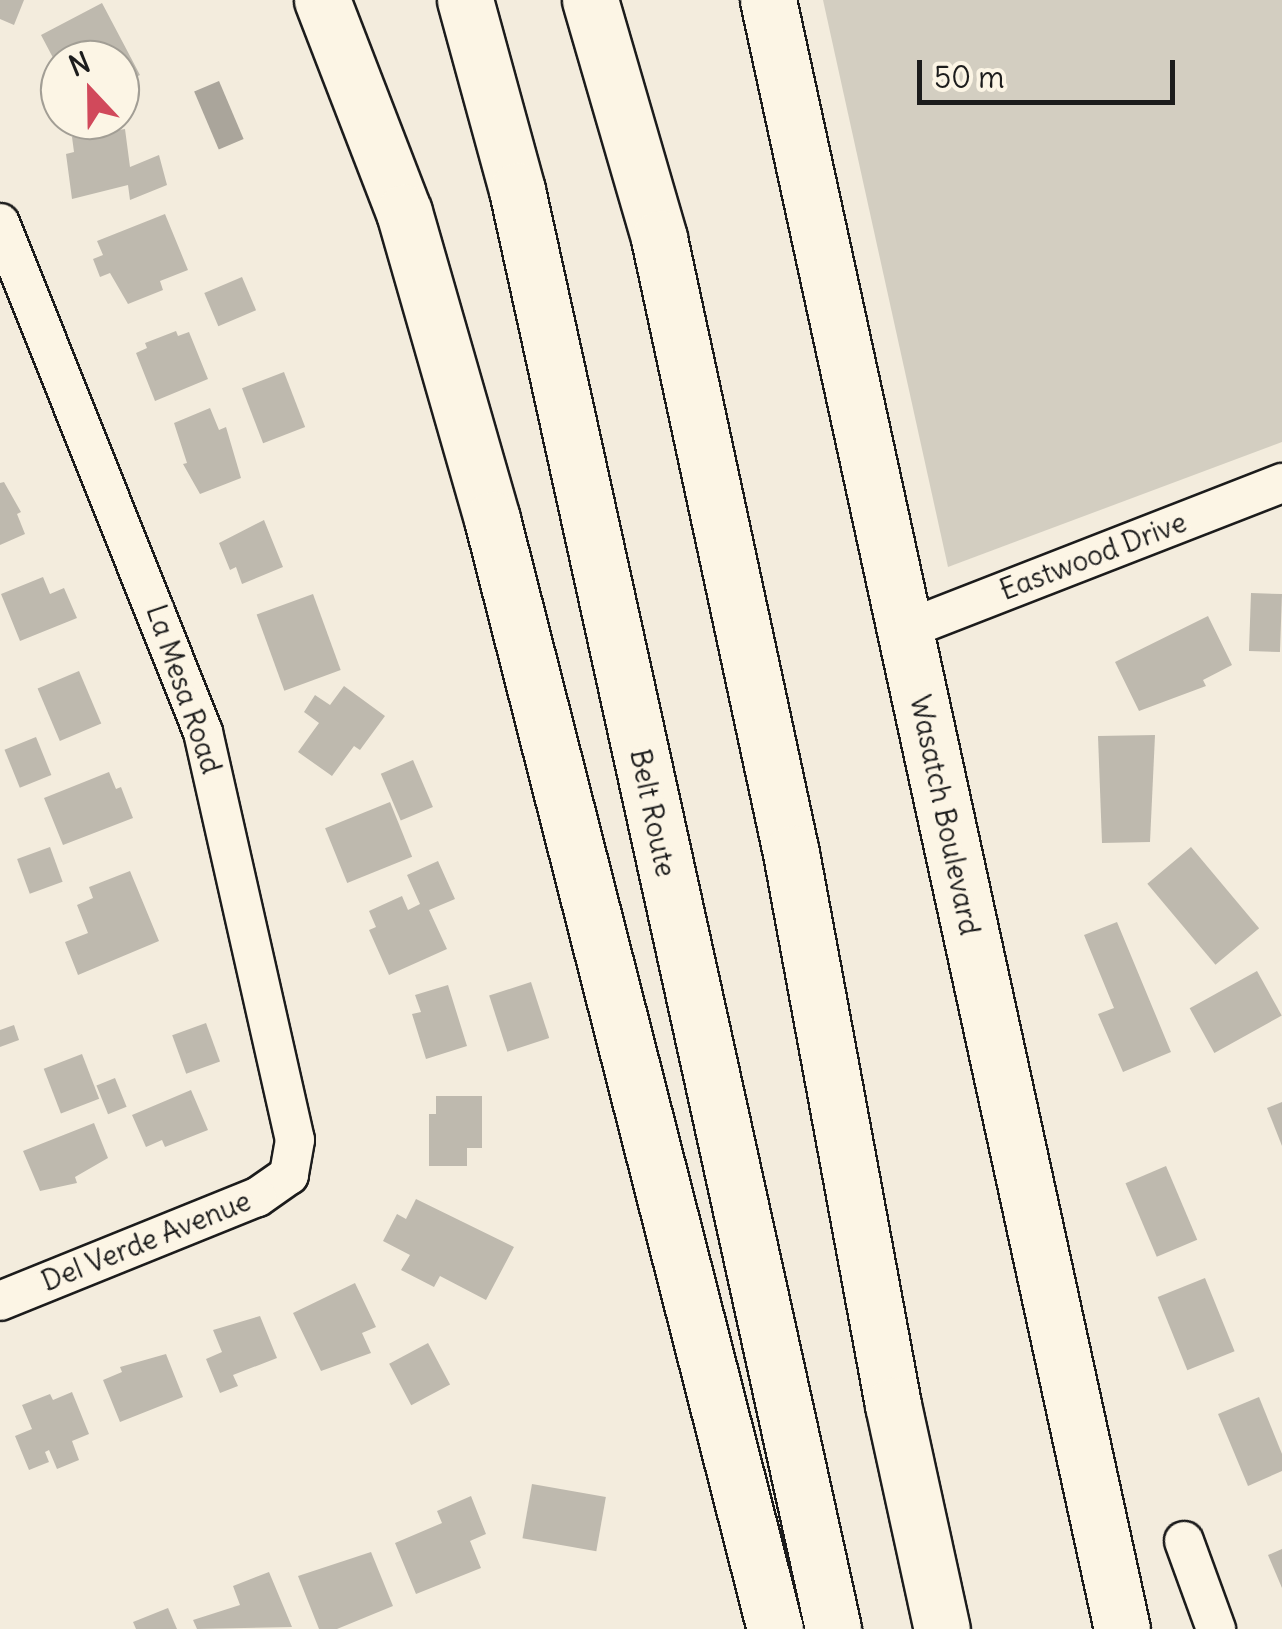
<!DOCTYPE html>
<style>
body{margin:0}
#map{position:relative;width:1282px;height:1629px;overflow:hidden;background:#f3ecdd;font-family:Delius,sans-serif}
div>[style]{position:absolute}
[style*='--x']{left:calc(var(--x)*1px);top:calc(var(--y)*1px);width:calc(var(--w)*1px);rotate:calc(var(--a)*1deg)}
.green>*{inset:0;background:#d3cec1}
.water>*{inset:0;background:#aaa59b;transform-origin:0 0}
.building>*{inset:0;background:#beb9ae;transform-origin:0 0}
.roads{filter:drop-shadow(2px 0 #1c1c1c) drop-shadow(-2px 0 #1c1c1c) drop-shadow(0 2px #1c1c1c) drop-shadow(0 -2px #1c1c1c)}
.minor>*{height:38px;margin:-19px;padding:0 19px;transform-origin:19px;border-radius:19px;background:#fcf5e5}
.primary>*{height:55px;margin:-27.5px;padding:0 27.5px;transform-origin:27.5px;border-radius:27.5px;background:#fcf5e5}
.motorway>*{height:55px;margin:-27.5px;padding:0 27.5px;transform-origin:27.5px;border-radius:27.5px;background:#fcf5e5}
span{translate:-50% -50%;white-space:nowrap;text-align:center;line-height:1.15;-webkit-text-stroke:10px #fcf5e5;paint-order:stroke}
.street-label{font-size:28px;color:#1c1c1c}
.north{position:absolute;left:40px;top:40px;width:100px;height:100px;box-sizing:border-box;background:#fcf5e5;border:2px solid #a29e95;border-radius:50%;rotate:338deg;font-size:28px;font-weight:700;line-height:40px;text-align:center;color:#1c1c1c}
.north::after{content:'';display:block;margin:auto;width:35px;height:45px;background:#d1495b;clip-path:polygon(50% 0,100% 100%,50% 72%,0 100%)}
.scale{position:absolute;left:917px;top:60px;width:258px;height:45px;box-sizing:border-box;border:5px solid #1c1c1c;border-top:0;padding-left:12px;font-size:30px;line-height:35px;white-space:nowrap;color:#1c1c1c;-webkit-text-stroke:8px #fcf5e5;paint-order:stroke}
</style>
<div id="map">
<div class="green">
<div style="clip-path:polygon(823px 0,1282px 0,1282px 442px,948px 567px)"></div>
</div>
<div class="water">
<div style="left:219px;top:81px;width:63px;height:27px;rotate:67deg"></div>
</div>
<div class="building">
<div style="clip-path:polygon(0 0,24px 0,14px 25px,0 19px)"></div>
<div style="clip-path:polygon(102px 3px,140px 75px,120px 85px,120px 60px,60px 60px,60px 71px,41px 35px)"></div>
<div style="clip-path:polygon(125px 129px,130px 167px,159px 155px,167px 185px,130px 200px,128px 185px,72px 199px,66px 154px,74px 152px,72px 137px)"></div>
<div style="clip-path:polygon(165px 214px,188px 270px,160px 281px,163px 290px,128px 304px,110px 273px,100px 277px,93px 259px,103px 255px,97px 241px)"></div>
<div style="left:242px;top:277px;width:36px;height:41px;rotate:67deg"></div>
<div style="clip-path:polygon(176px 331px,178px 336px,189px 332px,208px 379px,155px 401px,136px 353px,147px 348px,145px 343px)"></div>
<div style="left:284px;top:372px;width:59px;height:45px;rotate:69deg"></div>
<div style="clip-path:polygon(210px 408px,219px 430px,226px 427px,241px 478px,200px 494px,183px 464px,187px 463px,174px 423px)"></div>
<div style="clip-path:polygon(4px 482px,21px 512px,17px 514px,25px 534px,0 545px,0 483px)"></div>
<div style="clip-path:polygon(264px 520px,283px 567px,242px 584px,236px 567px,230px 570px,219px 543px)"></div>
<div style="clip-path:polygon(43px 577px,50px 594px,64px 588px,77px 618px,20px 641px,1px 594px)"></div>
<div style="left:1251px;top:593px;width:31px;height:58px;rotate:2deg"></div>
<div style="left:313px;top:594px;width:81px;height:60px;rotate:70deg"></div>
<div style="clip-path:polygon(1208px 616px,1232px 665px,1203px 680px,1206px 686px,1139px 711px,1115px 662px)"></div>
<div style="left:79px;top:671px;width:57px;height:45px;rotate:67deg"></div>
<div style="clip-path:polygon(344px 686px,385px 716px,360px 750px,354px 746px,332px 776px,298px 752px,319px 723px,304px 712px,315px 695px,330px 705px)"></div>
<div style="clip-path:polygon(1155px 735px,1150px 842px,1102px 843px,1098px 736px)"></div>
<div style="left:36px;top:737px;width:41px;height:34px;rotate:68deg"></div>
<div style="left:413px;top:760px;width:51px;height:35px;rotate:67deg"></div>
<div style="clip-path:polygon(109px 772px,116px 789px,121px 787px,133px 818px,63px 845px,44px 798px)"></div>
<div style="left:390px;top:802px;width:59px;height:70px;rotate:68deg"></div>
<div style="left:50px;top:847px;width:37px;height:35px;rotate:70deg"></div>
<div style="left:1191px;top:847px;width:106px;height:57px;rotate:50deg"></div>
<div style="clip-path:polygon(438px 861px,455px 899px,429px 910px,447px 949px,389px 975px,369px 930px,376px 927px,369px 911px,402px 896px,408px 910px,420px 904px,407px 875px)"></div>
<div style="clip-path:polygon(130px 871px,159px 941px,78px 975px,65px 942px,88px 933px,77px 905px,93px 898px,89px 887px)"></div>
<div style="clip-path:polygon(1117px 922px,1171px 1052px,1123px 1072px,1098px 1014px,1114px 1008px,1084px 935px)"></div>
<div style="left:1257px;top:971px;width:51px;height:77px;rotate:61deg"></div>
<div style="left:531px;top:982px;width:59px;height:44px;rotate:72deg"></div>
<div style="clip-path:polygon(448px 985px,467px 1046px,426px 1059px,412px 1014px,421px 1012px,415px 995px)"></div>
<div style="left:206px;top:1023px;width:41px;height:36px;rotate:70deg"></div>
<div style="clip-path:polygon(14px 1025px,19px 1040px,0 1047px,0 1030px)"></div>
<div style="left:82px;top:1054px;width:48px;height:41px;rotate:69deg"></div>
<div style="left:115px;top:1078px;width:31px;height:20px;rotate:68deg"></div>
<div style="clip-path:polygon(191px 1090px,208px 1130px,165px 1147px,162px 1140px,146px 1147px,132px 1115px)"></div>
<div style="clip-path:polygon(436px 1096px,482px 1096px,482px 1148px,467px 1148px,467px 1166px,429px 1166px,429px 1114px,436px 1114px)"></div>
<div style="clip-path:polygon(1282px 1102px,1282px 1146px,1267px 1108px)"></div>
<div style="clip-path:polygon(94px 1123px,108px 1158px,75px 1177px,77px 1183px,40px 1191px,23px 1151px)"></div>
<div style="left:1166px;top:1166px;width:80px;height:44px;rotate:67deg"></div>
<div style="clip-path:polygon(416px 1199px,514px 1247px,486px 1300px,440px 1276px,434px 1287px,401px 1270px,410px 1255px,383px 1241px,397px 1214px,406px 1219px)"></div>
<div style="left:1205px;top:1278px;width:79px;height:51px;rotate:68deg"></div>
<div style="clip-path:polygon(355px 1283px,376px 1327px,362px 1333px,371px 1353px,321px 1371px,293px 1313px)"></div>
<div style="clip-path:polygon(260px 1316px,277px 1358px,233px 1375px,238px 1386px,220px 1393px,206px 1359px,222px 1352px,213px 1330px)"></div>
<div style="left:428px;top:1343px;width:47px;height:44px;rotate:62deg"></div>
<div style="clip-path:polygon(166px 1354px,183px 1397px,120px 1422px,103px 1380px,122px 1372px,120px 1367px)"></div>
<div style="clip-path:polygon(72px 1392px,89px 1434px,72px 1441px,79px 1460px,57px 1469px,49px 1450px,45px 1452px,49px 1462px,29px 1470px,15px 1436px,32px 1429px,22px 1405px,50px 1394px,53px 1400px)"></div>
<div style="clip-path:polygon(1259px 1397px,1282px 1454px,1282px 1471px,1248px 1486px,1218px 1414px)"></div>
<div style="left:532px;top:1484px;width:75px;height:55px;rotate:10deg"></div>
<div style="clip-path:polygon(471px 1496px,486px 1534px,470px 1541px,481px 1568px,416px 1594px,395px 1543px,442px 1523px,437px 1511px)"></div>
<div style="clip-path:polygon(1282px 1549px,1282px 1588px,1268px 1555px)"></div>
<div style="clip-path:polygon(371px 1552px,393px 1606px,337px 1629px,319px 1629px,298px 1576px)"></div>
<div style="clip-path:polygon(269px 1572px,292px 1627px,197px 1629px,193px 1620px,240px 1605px,233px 1586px)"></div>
<div style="clip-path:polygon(168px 1608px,177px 1629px,136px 1629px,133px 1622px)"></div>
</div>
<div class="roads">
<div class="minor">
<div style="--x:0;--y:223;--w:548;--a:68.26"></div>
<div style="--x:203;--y:732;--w:418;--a:77.3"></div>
<div style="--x:295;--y:1140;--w:36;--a:100"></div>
<div style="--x:289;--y:1175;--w:39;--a:145"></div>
<div style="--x:257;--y:1197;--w:277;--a:158"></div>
<div style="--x:905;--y:630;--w:405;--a:-21.3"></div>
<div style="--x:1184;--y:1541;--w:94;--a:70"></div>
</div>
<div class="primary">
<div style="--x:768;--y:0;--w:1667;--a:77.74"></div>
</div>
<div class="motorway">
<div style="--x:322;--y:0;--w:227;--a:68.9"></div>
<div style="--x:404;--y:212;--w:319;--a:74"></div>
<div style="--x:492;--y:519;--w:1146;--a:75.7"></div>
<div style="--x:465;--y:0;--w:197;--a:74.7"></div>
<div style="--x:517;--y:190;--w:1473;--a:77.61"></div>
<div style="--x:590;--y:0;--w:248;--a:73.8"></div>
<div style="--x:659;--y:238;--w:629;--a:77.89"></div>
<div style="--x:791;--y:853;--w:561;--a:79.53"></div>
<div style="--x:893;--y:1405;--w:229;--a:77.7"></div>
</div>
</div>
<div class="street-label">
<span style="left:1093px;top:556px;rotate:-21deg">Eastwood Drive</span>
<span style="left:184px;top:689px;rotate:71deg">La Mesa Road</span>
<span style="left:653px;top:813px;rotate:78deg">Belt Route</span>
<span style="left:945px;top:815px;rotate:78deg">Wasatch Boulevard</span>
<span style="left:146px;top:1241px;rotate:-22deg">Del Verde Avenue</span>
</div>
<div class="north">N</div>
<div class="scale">50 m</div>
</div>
